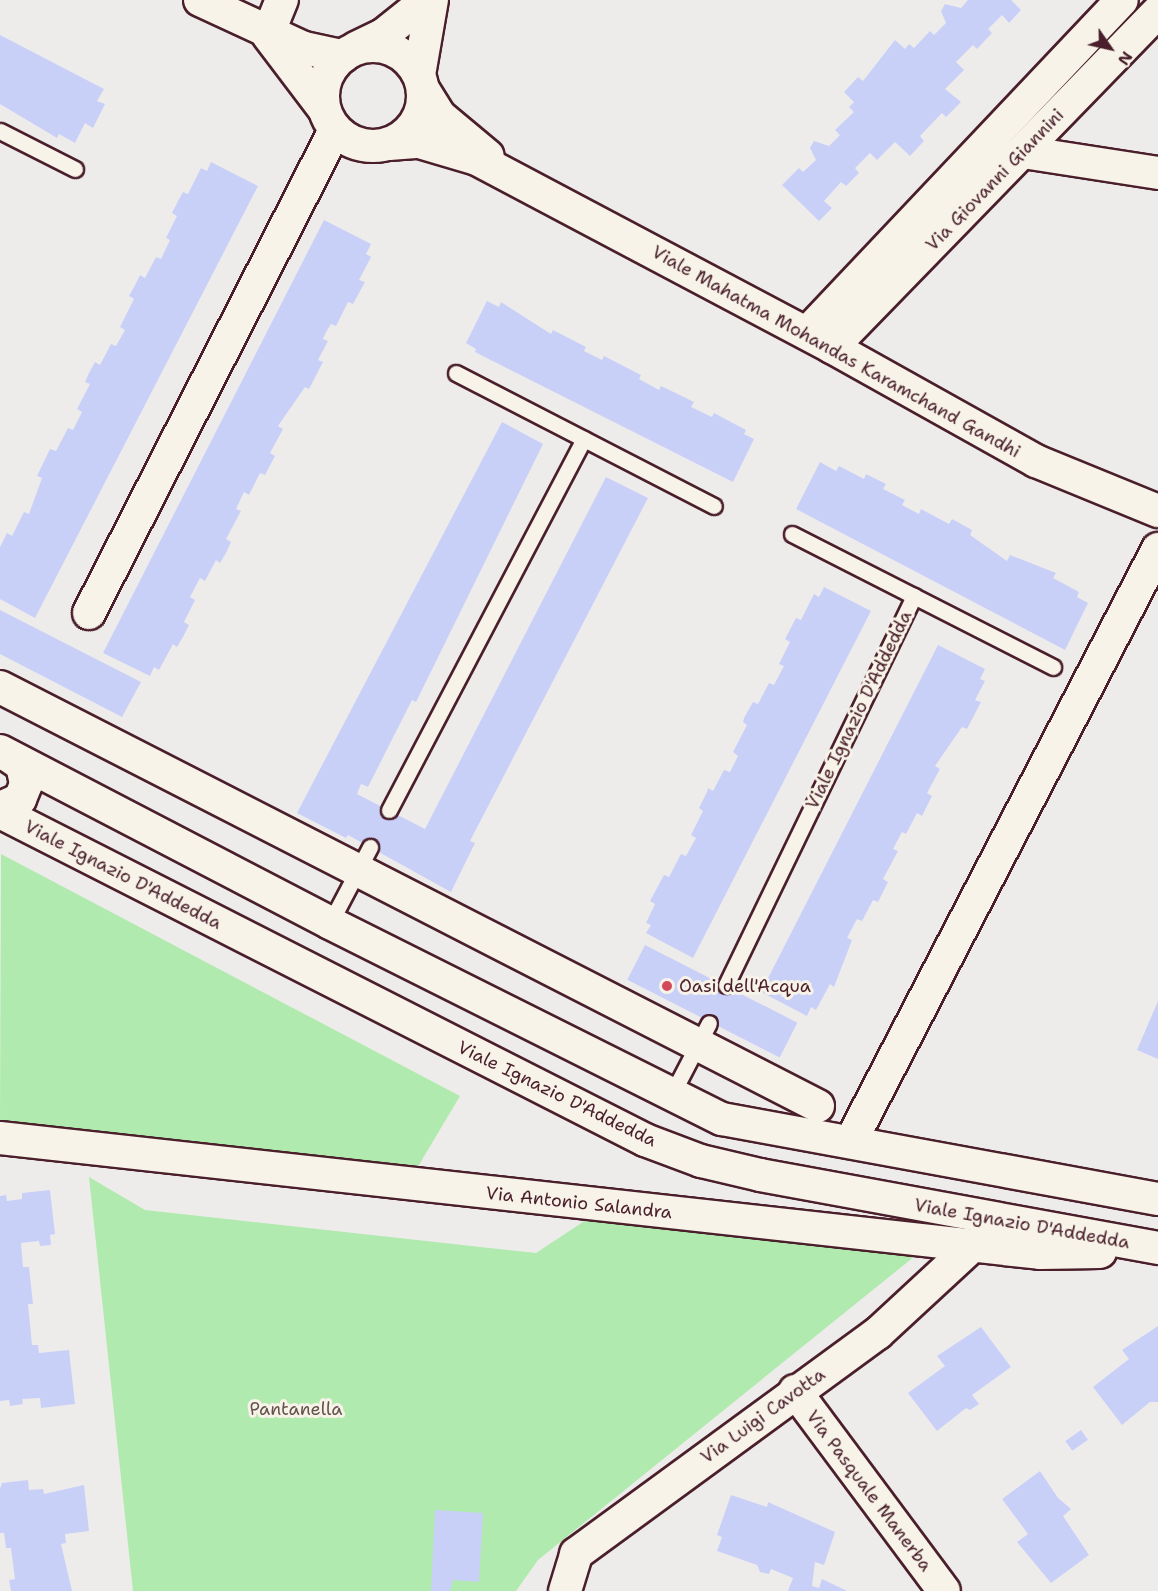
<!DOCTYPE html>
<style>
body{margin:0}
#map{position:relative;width:1158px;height:1591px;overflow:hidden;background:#eeeceb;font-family:"Shantell Sans",sans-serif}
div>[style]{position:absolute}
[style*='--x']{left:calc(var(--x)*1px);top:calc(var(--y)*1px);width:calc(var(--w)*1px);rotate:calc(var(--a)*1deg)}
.green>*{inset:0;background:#b1eaae}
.building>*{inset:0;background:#c9d0f8;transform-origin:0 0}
.roads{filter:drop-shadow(2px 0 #4a1f2b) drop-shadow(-2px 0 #4a1f2b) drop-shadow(0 2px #4a1f2b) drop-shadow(0 -2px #4a1f2b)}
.service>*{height:15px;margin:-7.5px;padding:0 7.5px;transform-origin:7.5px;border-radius:7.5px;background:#f7f3e8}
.minor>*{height:32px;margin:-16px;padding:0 16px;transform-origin:16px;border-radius:16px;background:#f7f3e8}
.minor>.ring{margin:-16px;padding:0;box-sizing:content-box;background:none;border:32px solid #f7f3e8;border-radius:50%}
.dots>*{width:16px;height:16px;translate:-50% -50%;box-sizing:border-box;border:3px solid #f7f3e8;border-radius:50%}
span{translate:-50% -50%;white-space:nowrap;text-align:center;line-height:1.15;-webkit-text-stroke:6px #f7f3e8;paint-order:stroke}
.street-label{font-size:18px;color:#4a1f2b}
.poi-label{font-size:18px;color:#4a1f2b}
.left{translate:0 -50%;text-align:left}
.park-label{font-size:18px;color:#64524c}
.north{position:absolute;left:1080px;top:18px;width:60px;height:60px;-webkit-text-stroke:4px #f7f3e8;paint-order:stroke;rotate:124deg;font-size:16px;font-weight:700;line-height:24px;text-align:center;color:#4a1f2b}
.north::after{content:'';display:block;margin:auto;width:21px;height:27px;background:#4a1f2b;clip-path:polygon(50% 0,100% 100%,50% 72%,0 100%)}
</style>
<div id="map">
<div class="green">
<div style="clip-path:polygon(1px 854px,460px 1096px,413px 1175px,0 1129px)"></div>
<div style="clip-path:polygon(89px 1177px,145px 1210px,536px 1253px,586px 1220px,915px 1256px,538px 1560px,516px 1591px,133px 1591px)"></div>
</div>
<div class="building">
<div style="clip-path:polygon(968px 0,1011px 0,1021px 10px,1009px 23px,1002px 15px,988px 29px,992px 33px,977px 49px,973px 45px,956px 62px,964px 70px,945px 89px,961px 102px,946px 117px,942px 113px,920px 136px,924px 141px,910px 156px,895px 142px,877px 160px,870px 153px,855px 168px,859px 173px,846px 186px,841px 182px,824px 201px,832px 208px,819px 221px,782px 185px,799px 168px,803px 172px,816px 160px,810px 148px,814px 141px,829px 146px,840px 135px,835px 130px,854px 112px,849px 107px,854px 102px,844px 92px,858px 77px,863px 81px,895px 40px,905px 49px,909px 44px,914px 48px,930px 31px,934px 35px,946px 23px,941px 11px,945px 4px,961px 8px)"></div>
<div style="clip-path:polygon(0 35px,104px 89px,97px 101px,105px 104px,93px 128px,85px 123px,75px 143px,59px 134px,57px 138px,0 104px)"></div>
<div style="clip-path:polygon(211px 162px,258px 186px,35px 618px,0 599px,0 547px,7px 533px,12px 536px,24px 512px,29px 514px,42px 478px,37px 476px,50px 449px,56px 451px,68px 428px,73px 430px,82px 412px,77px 409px,90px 384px,85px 382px,89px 373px,95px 362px,100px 365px,111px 344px,116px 346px,125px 330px,120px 327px,134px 299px,129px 296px,134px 287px,140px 275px,145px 278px,156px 257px,161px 259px,170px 240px,166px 238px,177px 216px,172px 213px,178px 201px,183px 192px,188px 194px,201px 168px,207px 171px)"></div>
<div style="clip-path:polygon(324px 220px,371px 244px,366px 254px,371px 257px,359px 280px,365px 282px,353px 304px,348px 302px,336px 326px,331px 324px,326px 332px,323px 339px,328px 341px,318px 360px,323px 362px,309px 389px,305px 387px,278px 426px,283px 429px,270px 453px,275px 456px,265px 475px,260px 473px,249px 495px,244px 492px,236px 509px,241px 511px,226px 539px,231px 542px,226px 553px,220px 563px,216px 560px,205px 581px,200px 578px,190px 597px,195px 600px,184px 622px,189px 625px,183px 637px,177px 647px,173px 644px,159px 670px,154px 667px,150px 676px,103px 653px)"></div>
<div style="clip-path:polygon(487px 301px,499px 307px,501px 302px,551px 334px,553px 330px,586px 347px,584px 351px,602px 360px,604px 356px,641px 375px,639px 379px,659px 390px,661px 386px,684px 397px,694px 402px,691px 407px,712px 417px,714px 413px,746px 430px,744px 434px,754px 439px,733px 482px,475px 352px,476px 349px,466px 343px)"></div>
<div style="clip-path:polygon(502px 422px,543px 444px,416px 702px,412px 700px,368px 787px,361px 784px,357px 794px,425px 829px,606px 477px,648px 498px,470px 841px,475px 843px,451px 892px,348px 835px,346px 838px,297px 813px)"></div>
<div style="clip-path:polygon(820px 462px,836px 471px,839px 466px,864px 479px,866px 474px,886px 484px,883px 489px,905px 500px,902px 505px,919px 514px,921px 509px,949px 524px,952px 519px,972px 530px,970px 535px,1007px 561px,1010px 555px,1056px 573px,1053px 578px,1079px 592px,1077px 597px,1088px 603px,1065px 650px,796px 509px)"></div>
<div style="clip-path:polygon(824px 587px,871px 611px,693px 958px,646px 933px,651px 925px,646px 923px,655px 904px,650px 901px,664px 875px,669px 877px,681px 854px,686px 856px,696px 838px,691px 835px,703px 811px,699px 808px,707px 792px,708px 788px,713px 791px,724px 770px,730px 772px,738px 756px,733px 752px,747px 725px,743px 722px,744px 718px,753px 702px,758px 704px,769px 683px,774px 685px,784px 666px,779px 664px,790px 642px,785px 639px,796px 618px,801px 620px,814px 594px,819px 597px)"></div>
<div style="clip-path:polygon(0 610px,141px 682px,122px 717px,0 654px)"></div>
<div style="clip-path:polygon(938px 645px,985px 669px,980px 679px,985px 681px,975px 700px,981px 702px,967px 729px,962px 727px,935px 766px,940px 769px,927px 793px,932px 796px,922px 816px,917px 813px,906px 834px,902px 832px,893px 849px,898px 851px,883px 879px,888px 882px,878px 902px,873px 900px,862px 921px,857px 919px,847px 938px,852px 940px,834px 987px,830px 984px,816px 1010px,811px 1007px,807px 1016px,761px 992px)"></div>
<div style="left:645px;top:945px;width:171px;height:39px;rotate:27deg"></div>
<div style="clip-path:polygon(1158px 1001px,1158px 1059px,1137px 1050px)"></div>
<div style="clip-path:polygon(50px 1190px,55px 1234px,50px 1235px,51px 1245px,40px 1246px,39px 1241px,21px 1243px,23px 1267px,29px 1267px,33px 1304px,28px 1304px,32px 1345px,38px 1345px,39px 1353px,69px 1350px,75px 1404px,41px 1408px,40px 1398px,22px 1399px,23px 1404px,10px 1406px,9px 1400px,0 1401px,0 1196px,6px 1195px,7px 1201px,22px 1199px,22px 1193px)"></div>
<div style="clip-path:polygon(1158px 1326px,1158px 1402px,1150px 1402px,1122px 1425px,1093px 1387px,1129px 1359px,1122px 1350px)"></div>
<div style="clip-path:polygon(981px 1327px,1011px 1367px,972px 1395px,979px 1404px,970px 1410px,966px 1408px,937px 1431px,908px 1393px,945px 1366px,937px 1356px)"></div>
<div style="left:1081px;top:1430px;width:12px;height:19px;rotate:55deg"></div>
<div style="clip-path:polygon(1040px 1471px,1058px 1498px,1071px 1509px,1063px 1516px,1089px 1555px,1051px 1583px,1017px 1542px,1028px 1534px,1002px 1499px)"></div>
<div style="clip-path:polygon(28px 1480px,29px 1490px,43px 1489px,44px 1494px,84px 1485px,89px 1531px,65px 1534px,66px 1543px,61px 1544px,72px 1591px,11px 1591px,9px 1580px,15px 1579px,11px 1548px,6px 1548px,4px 1533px,0 1533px,0 1489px,2px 1483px)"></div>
<div style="clip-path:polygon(731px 1495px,767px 1507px,768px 1502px,835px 1532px,824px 1565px,815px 1562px,812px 1586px,819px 1588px,822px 1579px,847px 1591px,788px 1591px,793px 1578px,771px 1569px,769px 1574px,760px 1572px,757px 1565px,717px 1551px,722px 1537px,717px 1535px)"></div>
<div style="clip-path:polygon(435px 1510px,483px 1513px,479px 1582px,453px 1580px,450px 1591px,431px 1591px)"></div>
</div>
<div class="roads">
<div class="service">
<div style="--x:0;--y:131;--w:84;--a:26.9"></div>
<div style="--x:456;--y:373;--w:290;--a:27.3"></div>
<div style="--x:792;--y:534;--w:293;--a:27"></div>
<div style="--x:389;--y:810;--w:419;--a:-62.3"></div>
<div style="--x:330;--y:923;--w:86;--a:-62.2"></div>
<div style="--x:726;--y:985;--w:432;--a:-64.2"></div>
<div style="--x:671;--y:1096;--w:82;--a:-62.5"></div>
</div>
<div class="minor">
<div style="--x:200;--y:0;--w:115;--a:24.8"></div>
<div style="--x:304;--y:48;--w:40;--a:12"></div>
<div style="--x:268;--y:34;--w:37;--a:-68"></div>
<div style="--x:268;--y:35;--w:93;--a:52.9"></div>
<div class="ring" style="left:323px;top:46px;width:68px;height:68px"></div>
<div style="--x:356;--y:48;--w:30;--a:-26"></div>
<div style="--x:383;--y:35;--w:56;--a:-38.5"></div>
<div style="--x:419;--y:75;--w:76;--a:-80.2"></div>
<div style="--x:423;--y:89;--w:32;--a:58"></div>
<div style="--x:440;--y:116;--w:62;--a:39.8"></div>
<div style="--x:389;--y:144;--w:30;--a:-4"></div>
<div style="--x:419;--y:142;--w:60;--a:16.3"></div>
<div style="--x:477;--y:159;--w:402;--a:27.9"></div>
<div style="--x:832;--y:347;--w:234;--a:29.2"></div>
<div style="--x:1036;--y:461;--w:132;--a:22.3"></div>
<div style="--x:1023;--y:152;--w:137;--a:8.8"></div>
<div style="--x:807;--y:333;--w:458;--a:-46.6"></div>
<div style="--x:832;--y:347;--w:467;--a:-45.8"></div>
<div style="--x:89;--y:613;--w:542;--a:-63.01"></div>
<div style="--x:0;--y:687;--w:919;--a:27.12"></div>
<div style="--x:0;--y:751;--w:372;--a:27.5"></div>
<div style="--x:330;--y:923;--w:438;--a:26.6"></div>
<div style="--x:722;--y:1119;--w:443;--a:10.4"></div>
<div style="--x:0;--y:808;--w:22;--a:-24"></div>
<div style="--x:20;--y:799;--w:16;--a:-68"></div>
<div style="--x:26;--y:784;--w:19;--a:-102"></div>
<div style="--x:22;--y:765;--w:18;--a:-146"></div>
<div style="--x:0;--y:812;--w:724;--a:26.95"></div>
<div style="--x:645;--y:1140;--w:60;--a:20.6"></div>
<div style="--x:701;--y:1161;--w:61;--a:13.3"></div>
<div style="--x:760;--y:1175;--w:405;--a:10.4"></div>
<div style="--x:0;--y:1138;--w:1046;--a:6.31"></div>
<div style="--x:1040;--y:1253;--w:60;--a:-1"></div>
<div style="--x:851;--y:1141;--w:667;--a:-62.59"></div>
<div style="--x:795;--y:1391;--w:249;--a:53.3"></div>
<div style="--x:565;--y:1591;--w:39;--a:-73"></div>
<div style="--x:576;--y:1554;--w:374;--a:-36.2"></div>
<div style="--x:878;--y:1333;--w:128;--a:-42.8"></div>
</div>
</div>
<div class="dots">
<div style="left:667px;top:986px;background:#d1495b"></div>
</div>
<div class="street-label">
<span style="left:995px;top:180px;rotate:-46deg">Via Giovanni Giannini</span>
<span style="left:836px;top:352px;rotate:29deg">Viale Mahatma Mohandas Karamchand Gandhi</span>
<span style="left:859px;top:710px;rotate:-64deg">Viale Ignazio D'Addedda</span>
<span style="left:123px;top:875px;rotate:27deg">Viale Ignazio D'Addedda</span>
<span style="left:557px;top:1094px;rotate:26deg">Viale Ignazio D'Addedda</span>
<span style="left:579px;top:1203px;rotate:6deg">Via Antonio Salandra</span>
<span style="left:1022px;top:1224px;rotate:10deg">Viale Ignazio D'Addedda</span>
<span style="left:763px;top:1416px;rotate:-36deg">Via Luigi Cavotta</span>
<span style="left:869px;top:1491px;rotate:53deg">Via Pasquale Manerba</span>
</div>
<div class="poi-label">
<span class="left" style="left:679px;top:986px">Oasi dell'Acqua</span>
</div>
<div class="park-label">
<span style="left:296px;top:1409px">Pantanella</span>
</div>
<div class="north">N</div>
</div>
